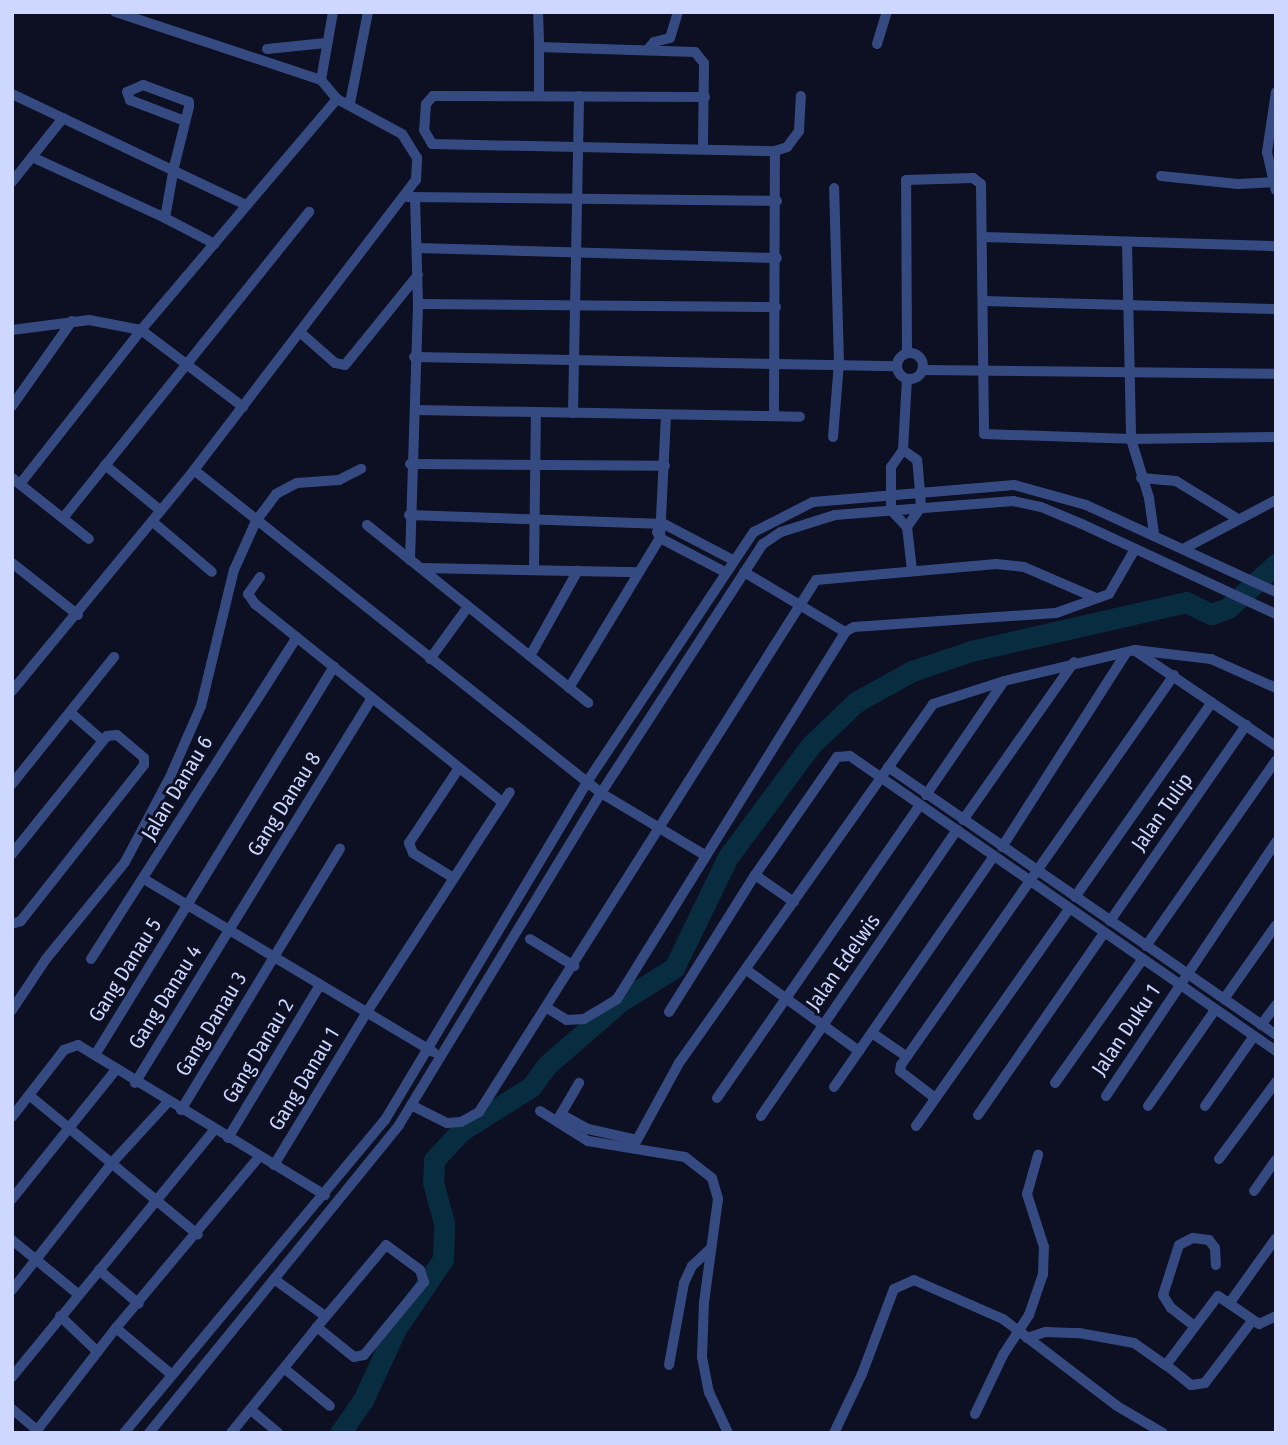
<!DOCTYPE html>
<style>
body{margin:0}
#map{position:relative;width:1288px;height:1445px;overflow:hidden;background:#0d0f22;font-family:"Fira Sans Condensed",sans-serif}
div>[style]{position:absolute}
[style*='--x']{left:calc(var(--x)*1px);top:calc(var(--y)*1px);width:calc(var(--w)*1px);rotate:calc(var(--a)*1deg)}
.river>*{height:21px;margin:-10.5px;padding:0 10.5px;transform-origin:10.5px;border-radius:10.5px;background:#082d40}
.minor>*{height:10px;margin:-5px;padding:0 5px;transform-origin:5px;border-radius:5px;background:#364a82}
.minor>.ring{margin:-5px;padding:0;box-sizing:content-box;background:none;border:10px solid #364a82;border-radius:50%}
span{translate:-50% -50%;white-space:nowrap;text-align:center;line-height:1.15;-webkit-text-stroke:6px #0d0f22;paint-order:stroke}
.street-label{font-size:21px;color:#cdd7ff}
.frame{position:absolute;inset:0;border:14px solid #cdd7ff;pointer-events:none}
</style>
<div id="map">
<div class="river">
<div style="--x:340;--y:1433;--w:40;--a:-55.1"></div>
<div style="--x:363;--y:1400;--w:78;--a:-65.1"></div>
<div style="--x:396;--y:1329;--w:84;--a:-56.1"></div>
<div style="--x:443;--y:1259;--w:36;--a:-88"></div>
<div style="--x:444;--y:1223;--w:42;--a:-105"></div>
<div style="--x:433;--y:1182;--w:22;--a:-87"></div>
<div style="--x:434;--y:1160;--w:40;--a:-47"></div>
<div style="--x:461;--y:1131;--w:83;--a:-32.2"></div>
<div style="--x:531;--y:1087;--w:27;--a:-54"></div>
<div style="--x:547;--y:1065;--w:98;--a:-40.9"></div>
<div style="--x:621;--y:1001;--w:62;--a:-31.9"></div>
<div style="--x:674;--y:968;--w:123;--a:-64.1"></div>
<div style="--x:728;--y:857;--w:139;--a:-53.5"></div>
<div style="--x:811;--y:745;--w:62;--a:-43.7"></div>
<div style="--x:856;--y:702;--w:64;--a:-29"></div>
<div style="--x:912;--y:671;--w:62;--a:-18.7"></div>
<div style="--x:971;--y:651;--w:221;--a:-12.8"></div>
<div style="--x:1186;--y:602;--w:28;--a:26"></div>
<div style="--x:1211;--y:614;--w:18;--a:-19"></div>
<div style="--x:1228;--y:608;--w:65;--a:-42.5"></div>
</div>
<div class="minor">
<div style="--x:538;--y:12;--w:35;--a:88"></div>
<div style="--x:877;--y:44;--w:34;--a:-73"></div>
<div style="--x:649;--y:48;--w:8;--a:-50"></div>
<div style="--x:654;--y:42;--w:16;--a:-14"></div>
<div style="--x:670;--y:38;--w:27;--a:-73"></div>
<div style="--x:267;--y:49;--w:59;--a:-5.8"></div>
<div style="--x:321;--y:80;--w:69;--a:-80"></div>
<div style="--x:1276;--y:92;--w:61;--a:98.5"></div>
<div style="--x:1267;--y:152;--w:39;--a:77"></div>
<div style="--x:12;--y:94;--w:259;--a:25.4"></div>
<div style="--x:539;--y:94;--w:47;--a:-90"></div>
<div style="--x:539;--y:47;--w:156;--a:1.8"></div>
<div style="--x:695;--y:52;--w:14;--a:51"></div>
<div style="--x:704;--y:63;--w:83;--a:90.7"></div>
<div style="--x:705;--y:97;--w:272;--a:-179.8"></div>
<div style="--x:433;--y:96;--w:11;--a:131"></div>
<div style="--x:426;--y:104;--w:26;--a:94"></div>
<div style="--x:424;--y:130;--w:16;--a:60"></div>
<div style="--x:432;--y:144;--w:343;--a:1.2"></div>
<div style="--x:775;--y:151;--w:13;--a:-18"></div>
<div style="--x:787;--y:147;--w:20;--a:-53"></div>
<div style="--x:799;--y:131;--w:35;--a:-87"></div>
<div style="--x:350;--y:103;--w:93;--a:-78.8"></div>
<div style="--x:32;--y:157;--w:146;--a:24.6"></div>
<div style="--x:165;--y:218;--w:52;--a:-80"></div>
<div style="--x:174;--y:167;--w:62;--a:-76"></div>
<div style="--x:189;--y:107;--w:5;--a:-90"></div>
<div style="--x:189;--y:102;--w:49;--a:-159.7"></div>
<div style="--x:143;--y:85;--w:17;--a:156"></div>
<div style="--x:127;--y:92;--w:9;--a:69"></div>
<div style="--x:130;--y:100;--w:59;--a:20.9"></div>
<div style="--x:1161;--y:176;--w:77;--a:5.9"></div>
<div style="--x:1238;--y:184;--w:34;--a:-3"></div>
<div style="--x:12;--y:182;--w:82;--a:-51.4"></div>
<div style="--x:407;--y:197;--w:370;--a:0.6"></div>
<div style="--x:165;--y:218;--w:56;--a:27.5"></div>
<div style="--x:983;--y:237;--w:293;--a:1.8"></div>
<div style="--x:1127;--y:243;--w:196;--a:88.8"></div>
<div style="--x:1131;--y:439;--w:62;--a:73"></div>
<div style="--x:1149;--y:498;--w:36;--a:82"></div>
<div style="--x:417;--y:248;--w:360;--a:1.6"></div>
<div style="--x:984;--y:301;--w:292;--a:1.6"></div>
<div style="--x:418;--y:304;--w:358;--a:0.5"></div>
<div style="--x:12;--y:330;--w:78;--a:-7.4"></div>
<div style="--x:89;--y:320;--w:53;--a:10.9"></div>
<div style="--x:141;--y:330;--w:128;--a:37"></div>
<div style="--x:301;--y:333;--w:45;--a:41.4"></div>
<div style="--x:335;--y:363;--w:10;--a:11"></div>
<div style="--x:345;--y:365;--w:116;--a:-51"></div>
<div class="ring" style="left:897px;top:353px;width:16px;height:16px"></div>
<div style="--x:907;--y:353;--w:173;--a:-90.3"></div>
<div style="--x:906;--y:180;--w:67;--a:-1.7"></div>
<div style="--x:973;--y:178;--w:10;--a:37"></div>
<div style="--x:981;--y:184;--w:250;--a:89.3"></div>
<div style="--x:984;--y:434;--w:147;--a:1.9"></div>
<div style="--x:1131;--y:439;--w:145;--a:-0.8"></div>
<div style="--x:414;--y:357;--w:483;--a:1.1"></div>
<div style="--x:923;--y:370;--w:353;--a:0.6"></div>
<div style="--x:12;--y:406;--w:104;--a:-54.8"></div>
<div style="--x:415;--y:410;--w:385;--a:1"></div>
<div style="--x:573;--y:413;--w:317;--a:-88.9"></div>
<div style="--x:774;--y:416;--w:265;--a:-89.8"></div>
<div style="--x:833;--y:437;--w:74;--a:-85.4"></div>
<div style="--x:839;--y:363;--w:175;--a:-91.6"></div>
<div style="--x:903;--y:450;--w:71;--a:-86.8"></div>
<div style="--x:410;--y:464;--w:255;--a:0.4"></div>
<div style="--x:105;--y:465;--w:72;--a:39.4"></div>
<div style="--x:194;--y:470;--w:520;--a:38.44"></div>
<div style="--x:601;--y:793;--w:119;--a:30.9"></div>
<div style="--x:12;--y:478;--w:98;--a:38.4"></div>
<div style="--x:1141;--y:478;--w:35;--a:5"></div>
<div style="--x:1176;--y:481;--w:73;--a:31.5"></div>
<div style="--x:20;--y:484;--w:196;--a:-51.8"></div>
<div style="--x:141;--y:330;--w:303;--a:-49.7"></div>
<div style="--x:409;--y:515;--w:255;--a:2"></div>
<div style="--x:664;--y:524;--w:78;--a:27.6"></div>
<div style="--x:63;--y:518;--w:393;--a:-51.2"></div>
<div style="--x:153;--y:522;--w:77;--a:40.3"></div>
<div style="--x:367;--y:525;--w:284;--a:38.8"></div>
<div style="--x:907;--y:527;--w:24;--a:-55"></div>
<div style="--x:921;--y:507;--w:15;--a:-94"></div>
<div style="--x:920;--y:492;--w:32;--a:-95"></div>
<div style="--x:917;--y:460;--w:17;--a:-144"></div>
<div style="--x:903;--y:450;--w:21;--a:125"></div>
<div style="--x:891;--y:467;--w:43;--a:90"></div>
<div style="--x:891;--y:510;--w:23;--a:47"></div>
<div style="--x:907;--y:527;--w:43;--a:83.4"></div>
<div style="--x:657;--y:532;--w:7;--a:63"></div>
<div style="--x:660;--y:538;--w:73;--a:27.6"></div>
<div style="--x:1185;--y:548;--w:103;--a:-27.8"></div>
<div style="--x:410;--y:560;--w:256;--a:-88.2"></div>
<div style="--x:418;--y:304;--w:107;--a:-91.6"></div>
<div style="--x:12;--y:563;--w:84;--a:38.2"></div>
<div style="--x:421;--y:568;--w:218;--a:1.1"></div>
<div style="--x:534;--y:569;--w:154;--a:-89.3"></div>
<div style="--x:744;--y:572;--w:117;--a:30.7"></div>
<div style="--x:260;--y:577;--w:21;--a:125"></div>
<div style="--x:248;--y:594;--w:12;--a:55"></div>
<div style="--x:255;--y:604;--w:318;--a:38.7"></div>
<div style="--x:1137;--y:652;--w:168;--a:34.1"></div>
<div style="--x:530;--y:656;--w:98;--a:-60.8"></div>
<div style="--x:430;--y:659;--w:63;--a:-54"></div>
<div style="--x:569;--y:688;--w:175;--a:-58.8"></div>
<div style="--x:660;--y:538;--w:121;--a:-87.2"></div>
<div style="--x:12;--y:691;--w:286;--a:-50.5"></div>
<div style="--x:194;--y:470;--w:365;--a:-52.6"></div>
<div style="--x:416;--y:180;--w:22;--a:-87"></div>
<div style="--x:417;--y:158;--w:28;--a:-122"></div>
<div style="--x:402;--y:134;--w:74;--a:-151.7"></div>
<div style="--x:337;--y:99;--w:25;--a:-130"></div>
<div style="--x:321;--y:80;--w:217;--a:-161.7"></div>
<div style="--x:71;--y:713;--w:41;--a:41.1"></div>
<div style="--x:888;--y:767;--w:472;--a:34.6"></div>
<div style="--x:12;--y:784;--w:163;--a:-51.2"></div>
<div style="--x:926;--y:795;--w:138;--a:-55.6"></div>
<div style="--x:963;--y:820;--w:193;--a:-54.9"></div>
<div style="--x:1002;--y:847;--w:230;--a:-57.4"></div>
<div style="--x:12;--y:854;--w:151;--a:-51.2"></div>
<div style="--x:107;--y:736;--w:10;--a:-6"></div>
<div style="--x:117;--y:735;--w:35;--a:40"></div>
<div style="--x:144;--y:758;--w:7;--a:90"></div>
<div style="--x:144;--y:765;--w:199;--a:128.3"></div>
<div style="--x:21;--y:921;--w:9;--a:162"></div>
<div style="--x:452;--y:877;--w:46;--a:-148.4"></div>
<div style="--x:413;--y:853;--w:11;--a:-112"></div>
<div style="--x:409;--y:843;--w:90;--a:-56.3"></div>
<div style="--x:144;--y:879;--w:337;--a:30.9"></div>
<div style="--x:1075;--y:897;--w:238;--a:-54.9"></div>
<div style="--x:794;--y:902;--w:47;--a:-145.3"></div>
<div style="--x:755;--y:875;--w:144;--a:-55.2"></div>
<div style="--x:837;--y:757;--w:13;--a:-4"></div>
<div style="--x:850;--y:756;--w:518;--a:34.7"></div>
<div style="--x:1110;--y:921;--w:239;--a:-55.2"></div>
<div style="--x:530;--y:939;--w:52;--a:31.5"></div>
<div style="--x:1146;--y:946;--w:227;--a:-55"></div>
<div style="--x:91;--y:959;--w:382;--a:-57.4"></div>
<div style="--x:748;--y:971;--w:137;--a:35.8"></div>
<div style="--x:1224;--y:999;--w:90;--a:-54.9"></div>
<div style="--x:547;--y:1008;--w:23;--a:31"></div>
<div style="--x:567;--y:1020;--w:17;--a:-3"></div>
<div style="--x:584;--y:1019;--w:39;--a:-31"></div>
<div style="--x:617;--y:999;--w:432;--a:-58.1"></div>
<div style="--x:845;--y:632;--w:10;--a:-29"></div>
<div style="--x:854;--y:627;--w:202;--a:-4"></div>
<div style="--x:1056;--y:613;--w:56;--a:-19.7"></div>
<div style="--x:1109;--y:594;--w:52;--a:-60"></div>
<div style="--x:12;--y:1010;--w:61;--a:-56.3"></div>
<div style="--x:46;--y:959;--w:125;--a:-50.8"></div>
<div style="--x:125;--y:862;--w:96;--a:-62.1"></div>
<div style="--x:170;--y:777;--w:77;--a:-66.4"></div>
<div style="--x:201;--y:706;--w:140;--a:-76.4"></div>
<div style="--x:234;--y:570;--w:54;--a:-65.8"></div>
<div style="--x:256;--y:521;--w:34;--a:-53"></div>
<div style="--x:276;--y:494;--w:24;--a:-28"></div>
<div style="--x:297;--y:483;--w:42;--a:-4.1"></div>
<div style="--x:339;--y:480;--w:25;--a:-27"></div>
<div style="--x:669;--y:1012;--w:162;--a:-57.9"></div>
<div style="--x:1261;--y:1025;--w:25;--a:-53"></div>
<div style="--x:872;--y:1033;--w:42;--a:34.4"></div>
<div style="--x:95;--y:1055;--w:456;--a:-58.4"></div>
<div style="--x:135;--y:1083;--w:452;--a:-58.4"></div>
<div style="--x:1055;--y:1083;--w:151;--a:-54.7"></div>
<div style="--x:834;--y:1087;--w:281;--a:-55.3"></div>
<div style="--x:29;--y:1095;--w:219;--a:39.6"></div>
<div style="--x:1106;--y:1096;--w:306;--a:-56.2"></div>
<div style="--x:717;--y:1098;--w:356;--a:-55.3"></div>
<div style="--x:935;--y:1098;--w:44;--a:-142.4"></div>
<div style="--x:900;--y:1071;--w:6;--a:-81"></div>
<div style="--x:901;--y:1065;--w:476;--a:-55"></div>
<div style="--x:411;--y:1105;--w:40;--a:26.6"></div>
<div style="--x:447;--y:1123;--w:14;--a:-4"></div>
<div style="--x:461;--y:1122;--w:21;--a:-29"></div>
<div style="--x:479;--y:1112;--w:630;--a:-57.65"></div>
<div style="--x:816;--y:580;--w:181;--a:-5.1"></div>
<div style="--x:996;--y:564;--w:28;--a:6"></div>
<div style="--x:1024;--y:567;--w:78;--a:23.3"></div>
<div style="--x:1148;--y:1106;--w:117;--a:-55.1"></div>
<div style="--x:1205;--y:1106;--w:85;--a:-55"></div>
<div style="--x:181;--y:1110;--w:306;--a:-58.7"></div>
<div style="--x:540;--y:1111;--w:57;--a:32"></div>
<div style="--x:588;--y:1141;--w:98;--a:9.4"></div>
<div style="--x:685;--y:1157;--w:34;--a:38"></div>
<div style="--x:712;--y:1178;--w:22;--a:74"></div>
<div style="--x:718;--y:1199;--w:104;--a:97.7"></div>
<div style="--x:704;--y:1302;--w:55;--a:92.1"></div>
<div style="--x:702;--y:1357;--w:36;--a:79"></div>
<div style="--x:709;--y:1392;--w:45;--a:65.1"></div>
<div style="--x:561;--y:1114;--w:31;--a:29"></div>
<div style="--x:588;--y:1129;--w:50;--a:12.7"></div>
<div style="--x:637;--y:1140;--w:88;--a:-61.4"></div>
<div style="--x:679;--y:1063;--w:440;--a:-54.7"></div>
<div style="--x:933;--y:704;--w:75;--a:-17.9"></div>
<div style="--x:1004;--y:681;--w:135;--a:-13.3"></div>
<div style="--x:1135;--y:650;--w:77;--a:6.8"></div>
<div style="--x:1211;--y:659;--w:71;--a:24"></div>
<div style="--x:978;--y:1115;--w:221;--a:-55.3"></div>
<div style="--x:761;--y:1116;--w:347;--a:-55.6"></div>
<div style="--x:12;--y:1117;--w:85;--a:-52.2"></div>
<div style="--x:64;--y:1050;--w:15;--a:-20"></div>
<div style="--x:78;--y:1045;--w:289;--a:31.3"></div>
<div style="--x:558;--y:1119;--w:42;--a:-59.7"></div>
<div style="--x:916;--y:1126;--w:266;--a:-54.8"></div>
<div style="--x:228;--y:1138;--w:179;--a:-59"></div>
<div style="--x:1219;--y:1159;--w:96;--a:-53.5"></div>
<div style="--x:274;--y:1165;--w:179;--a:-58.7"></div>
<div style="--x:367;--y:1012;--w:262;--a:-57"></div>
<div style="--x:1254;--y:1191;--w:38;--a:-55"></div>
<div style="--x:12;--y:1199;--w:164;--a:-51.2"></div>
<div style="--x:12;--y:1240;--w:85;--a:39.3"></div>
<div style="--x:386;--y:1245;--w:42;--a:36.3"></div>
<div style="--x:420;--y:1270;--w:13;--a:72"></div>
<div style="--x:424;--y:1282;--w:94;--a:129.4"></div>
<div style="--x:364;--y:1355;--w:10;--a:169"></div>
<div style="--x:354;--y:1357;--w:48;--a:-141"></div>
<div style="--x:317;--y:1327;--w:107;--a:-49.9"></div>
<div style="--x:99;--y:1270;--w:52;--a:40.4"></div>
<div style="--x:274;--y:1279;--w:63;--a:36"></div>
<div style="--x:12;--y:1290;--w:160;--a:-51.8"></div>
<div style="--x:111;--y:1164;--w:84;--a:-47.4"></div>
<div style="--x:1231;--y:1301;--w:77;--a:-54.5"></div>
<div style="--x:60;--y:1316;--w:52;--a:43.5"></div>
<div style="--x:1252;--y:1321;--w:78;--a:127.2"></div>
<div style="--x:1205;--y:1383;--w:14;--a:172"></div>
<div style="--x:1191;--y:1385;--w:32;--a:-141"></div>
<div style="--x:1166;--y:1365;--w:86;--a:-53"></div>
<div style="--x:1218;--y:1296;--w:50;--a:34.3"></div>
<div style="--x:1259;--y:1324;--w:19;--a:-25"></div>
<div style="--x:1193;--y:1325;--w:28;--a:-142"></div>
<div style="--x:1171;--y:1308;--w:15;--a:-122"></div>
<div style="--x:1163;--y:1295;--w:52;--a:-72.3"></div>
<div style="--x:1179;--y:1245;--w:16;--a:-27"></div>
<div style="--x:1193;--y:1238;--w:16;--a:7"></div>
<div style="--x:1209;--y:1240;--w:10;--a:53"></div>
<div style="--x:1215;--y:1248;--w:17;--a:87"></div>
<div style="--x:116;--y:1328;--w:73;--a:40"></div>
<div style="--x:1027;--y:1338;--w:20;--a:-18"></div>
<div style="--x:1046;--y:1332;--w:33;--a:2"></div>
<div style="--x:1079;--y:1333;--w:56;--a:10.3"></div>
<div style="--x:1134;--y:1343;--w:39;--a:35"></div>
<div style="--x:669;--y:1365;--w:83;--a:-79.6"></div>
<div style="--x:684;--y:1283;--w:19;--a:-65"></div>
<div style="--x:692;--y:1266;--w:26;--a:-43"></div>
<div style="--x:285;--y:1369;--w:58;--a:39.4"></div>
<div style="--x:12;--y:1377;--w:319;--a:-50.7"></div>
<div style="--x:12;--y:1409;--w:33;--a:40"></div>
<div style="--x:251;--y:1410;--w:35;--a:40"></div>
<div style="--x:975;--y:1414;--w:65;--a:-64.6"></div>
<div style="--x:1003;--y:1355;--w:48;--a:-57"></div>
<div style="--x:1029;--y:1315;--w:43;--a:-71.1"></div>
<div style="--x:1043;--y:1274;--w:27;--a:-88"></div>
<div style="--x:1044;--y:1247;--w:56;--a:-107.8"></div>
<div style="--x:1027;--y:1194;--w:41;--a:-74.2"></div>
<div style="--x:35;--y:1433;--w:133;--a:-52.4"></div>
<div style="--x:116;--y:1328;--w:224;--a:-50.1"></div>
<div style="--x:124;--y:1433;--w:408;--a:-50.2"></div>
<div style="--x:385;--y:1120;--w:394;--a:-59.1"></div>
<div style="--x:587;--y:782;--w:301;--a:-56.3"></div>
<div style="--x:754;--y:532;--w:66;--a:-27"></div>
<div style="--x:813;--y:502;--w:202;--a:-4.8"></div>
<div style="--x:1014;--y:485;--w:75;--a:15.5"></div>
<div style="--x:1086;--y:505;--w:209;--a:24.6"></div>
<div style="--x:149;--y:1433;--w:397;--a:-50.9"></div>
<div style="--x:399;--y:1125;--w:389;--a:-58.7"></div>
<div style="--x:601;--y:793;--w:297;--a:-57"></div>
<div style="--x:763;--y:544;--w:22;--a:-34"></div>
<div style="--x:781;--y:532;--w:57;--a:-17.5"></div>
<div style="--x:835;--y:515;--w:179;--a:-4.5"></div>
<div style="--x:1013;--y:501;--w:29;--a:12"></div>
<div style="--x:1041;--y:507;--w:44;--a:22.5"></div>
<div style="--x:1082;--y:524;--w:214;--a:24.9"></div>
<div style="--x:231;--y:1433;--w:136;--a:-50.9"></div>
<div style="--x:834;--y:1433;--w:65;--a:-64.6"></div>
<div style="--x:862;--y:1374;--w:91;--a:-69.4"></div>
<div style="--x:894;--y:1289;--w:22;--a:-24"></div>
<div style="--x:914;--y:1280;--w:97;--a:23.7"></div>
<div style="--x:1003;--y:1319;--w:143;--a:37.3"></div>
<div style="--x:1117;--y:1406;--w:53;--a:30.4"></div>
</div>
<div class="street-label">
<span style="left:177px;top:788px;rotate:-59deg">Jalan Danau 6</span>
<span style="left:284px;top:804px;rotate:-58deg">Gang Danau 8</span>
<span style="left:1162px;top:812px;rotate:-55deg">Jalan Tulip</span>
<span style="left:843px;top:962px;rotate:-55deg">Jalan Edelwis</span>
<span style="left:125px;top:970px;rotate:-58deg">Gang Danau 5</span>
<span style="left:165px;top:997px;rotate:-58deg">Gang Danau 4</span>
<span style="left:211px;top:1024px;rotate:-59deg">Gang Danau 3</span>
<span style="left:1126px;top:1030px;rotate:-56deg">Jalan Duku 1</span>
<span style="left:258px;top:1051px;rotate:-59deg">Gang Danau 2</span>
<span style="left:304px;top:1079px;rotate:-59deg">Gang Danau 1</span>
</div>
<div class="frame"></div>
</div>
